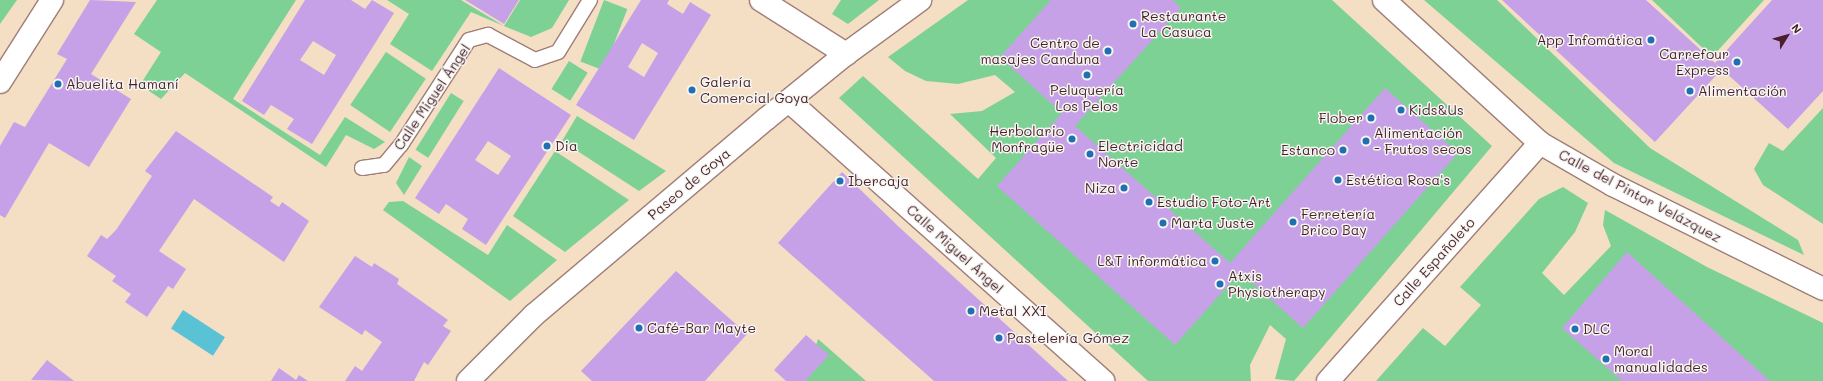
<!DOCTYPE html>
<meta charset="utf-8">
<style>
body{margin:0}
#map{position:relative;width:1823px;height:381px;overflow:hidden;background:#f4dec4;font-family:Mali,sans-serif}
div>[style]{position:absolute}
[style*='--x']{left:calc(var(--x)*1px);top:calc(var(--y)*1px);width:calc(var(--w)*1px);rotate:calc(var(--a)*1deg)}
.green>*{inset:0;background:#7dd194;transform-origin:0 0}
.water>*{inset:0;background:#59c2d5;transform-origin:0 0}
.building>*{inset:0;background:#c7a1e7}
.roads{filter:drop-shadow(1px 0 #9f7e78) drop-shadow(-1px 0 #9f7e78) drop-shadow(0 1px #9f7e78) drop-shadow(0 -1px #9f7e78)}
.service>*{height:14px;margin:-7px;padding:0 7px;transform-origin:7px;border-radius:7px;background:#fff}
.minor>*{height:22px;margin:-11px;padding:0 11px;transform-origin:11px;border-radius:11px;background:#fff}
.dots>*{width:11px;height:11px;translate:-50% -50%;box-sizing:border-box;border:2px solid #f6f6f2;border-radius:50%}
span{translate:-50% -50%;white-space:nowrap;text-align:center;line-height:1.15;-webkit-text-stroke:3px #f6f6f2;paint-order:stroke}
.poi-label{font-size:14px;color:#4a1f2b}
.left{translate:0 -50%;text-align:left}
.right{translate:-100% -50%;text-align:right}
.street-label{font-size:14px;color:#4a1f2b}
.north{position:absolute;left:1767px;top:16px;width:40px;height:40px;-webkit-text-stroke:3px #f6f6f2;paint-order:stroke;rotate:53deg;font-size:11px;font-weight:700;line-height:16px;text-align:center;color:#4a1f2b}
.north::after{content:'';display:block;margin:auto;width:14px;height:18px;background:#4a1f2b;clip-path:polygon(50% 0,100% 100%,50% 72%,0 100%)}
</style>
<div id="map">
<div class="green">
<div style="clip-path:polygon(0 0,17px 0,0 24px)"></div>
<div style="clip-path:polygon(157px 0,296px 0,233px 99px,320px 155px,345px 117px,385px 142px,374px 149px,346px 135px,326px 167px,185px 73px,161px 99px,140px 85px,161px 52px,134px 34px)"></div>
<div style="clip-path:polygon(387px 0,461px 0,504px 26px,520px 0,569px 0,552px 28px,531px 37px,504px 26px,471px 12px,432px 71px,390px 44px,409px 14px)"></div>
<div style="left:604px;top:0;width:25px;height:66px;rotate:21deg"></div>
<div style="clip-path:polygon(841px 0,879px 0,848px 24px,832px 14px)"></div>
<div style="clip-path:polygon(968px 0,1332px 0,1492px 146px,1294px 381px,1275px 379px,1286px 339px,1270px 325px,1250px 365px,1251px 381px,1148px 381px,839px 98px,863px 76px,978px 179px,996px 158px,950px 114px,982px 111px,1015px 92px,995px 75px,958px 84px,926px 81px,905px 71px,888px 57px)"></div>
<div style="clip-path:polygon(1424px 0,1497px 0,1650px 148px,1798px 240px,1804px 255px,1614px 163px)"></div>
<div style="clip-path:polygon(1652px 0,1764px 0,1712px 57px)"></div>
<div style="left:386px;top:52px;width:48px;height:64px;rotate:34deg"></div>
<div style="left:569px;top:61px;width:22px;height:33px;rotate:32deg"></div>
<div style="left:451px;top:93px;width:15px;height:67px;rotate:32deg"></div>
<div style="clip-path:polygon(1823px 108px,1823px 224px,1763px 185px,1754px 169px,1769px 143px,1783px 151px)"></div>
<div style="clip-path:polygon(577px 116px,666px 171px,639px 191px,562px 141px)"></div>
<div style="clip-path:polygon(555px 151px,629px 200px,565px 252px,513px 216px)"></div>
<div style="clip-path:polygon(409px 157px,422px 166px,404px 195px,396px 183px)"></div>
<div style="clip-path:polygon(1563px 187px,1588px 203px,1575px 232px,1542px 273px,1564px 295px,1611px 246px,1603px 225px,1605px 210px,1707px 267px,1823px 323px,1823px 381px,1376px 381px,1423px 328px,1445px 346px,1481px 305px,1460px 287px,1539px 199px)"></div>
<div style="clip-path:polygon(403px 201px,488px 255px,507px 225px,557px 260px,510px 301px,383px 210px,389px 202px)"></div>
<div style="clip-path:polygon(818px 339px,866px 381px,805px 381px)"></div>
</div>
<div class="water">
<div style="left:183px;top:310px;width:50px;height:22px;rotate:33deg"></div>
</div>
<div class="building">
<div style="clip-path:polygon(90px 0,136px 2px,91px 74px,131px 99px,89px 167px,49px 143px,5px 218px,0 215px,0 146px,14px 122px,25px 127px,67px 59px,57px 54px)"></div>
<div style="clip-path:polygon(evenodd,305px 0,351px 0,365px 9px,372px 0,394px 13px,312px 144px,287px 129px,294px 119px,271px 105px,264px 115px,242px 101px,305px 0,313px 41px,336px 55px,324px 75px,300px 60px,313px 41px)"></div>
<div style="clip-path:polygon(465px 0,519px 0,504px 24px)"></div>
<div style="clip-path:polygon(evenodd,641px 0,669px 0,667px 4px,683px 14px,690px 2px,711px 15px,634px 140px,576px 105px,641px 0,642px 43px,658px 53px,644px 77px,628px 67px,642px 43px)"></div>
<div style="clip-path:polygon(1051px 0,1173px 0,1181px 8px,1075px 126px,1230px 263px,1385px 88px,1458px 153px,1303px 328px,1240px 272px,1175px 345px,997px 186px,1062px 113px,1000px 57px)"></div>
<div style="clip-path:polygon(1502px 0,1646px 0,1715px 63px,1772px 0,1823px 0,1823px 91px,1788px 129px,1715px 63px,1721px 70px,1655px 142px)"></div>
<div style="clip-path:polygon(evenodd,499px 68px,571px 115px,486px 245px,462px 229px,468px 219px,446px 204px,439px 214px,415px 198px,499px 68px,488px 141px,511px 156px,498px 175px,475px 160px,488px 141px)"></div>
<div style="clip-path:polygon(176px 131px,273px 197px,270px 201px,279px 207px,282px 202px,309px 221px,284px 262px,194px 199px,159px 251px,186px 269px,173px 289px,168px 286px,147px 317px,125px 302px,131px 294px,112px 281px,116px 276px,87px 256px,101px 235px,107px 239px,116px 230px,152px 176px,145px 171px)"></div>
<div style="clip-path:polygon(842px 172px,899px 227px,1068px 381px,934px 381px,778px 243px)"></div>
<div style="clip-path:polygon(1627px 252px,1770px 381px,1622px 381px,1562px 328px)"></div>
<div style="clip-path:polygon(355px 256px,372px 267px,374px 263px,399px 279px,397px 284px,448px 320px,443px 326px,451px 331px,428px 365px,424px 362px,414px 381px,345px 381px,355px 366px,362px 371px,382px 342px,365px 330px,362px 335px,319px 307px)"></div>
<div style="clip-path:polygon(676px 271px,747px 334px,705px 381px,592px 381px,581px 371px)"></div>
<div style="clip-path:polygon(806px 335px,829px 355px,805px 381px,786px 381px,774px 370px)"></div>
<div style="clip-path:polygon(47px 360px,74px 381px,31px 380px)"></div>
<div style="clip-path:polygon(279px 368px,296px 380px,299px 375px,308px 381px,271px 381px)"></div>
</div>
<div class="roads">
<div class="service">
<div style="--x:362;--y:168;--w:22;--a:-8"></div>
<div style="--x:384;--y:165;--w:26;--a:-50"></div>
<div style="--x:401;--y:145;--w:125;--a:-57.1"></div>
<div style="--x:469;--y:40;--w:20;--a:-15"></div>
<div style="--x:488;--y:35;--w:53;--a:28"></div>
<div style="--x:535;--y:60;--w:24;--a:-19"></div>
<div style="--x:558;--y:52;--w:61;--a:-58.4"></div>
</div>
<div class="minor">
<div style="--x:761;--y:0;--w:101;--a:32.4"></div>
<div style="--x:1384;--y:0;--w:212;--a:42.5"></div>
<div style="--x:1540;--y:143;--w:84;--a:29.9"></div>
<div style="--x:1613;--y:185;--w:234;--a:26.3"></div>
<div style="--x:0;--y:82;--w:97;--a:-57.6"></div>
<div style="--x:789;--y:101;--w:421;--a:41.7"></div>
<div style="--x:468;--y:381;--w:93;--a:-45"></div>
<div style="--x:534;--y:315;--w:304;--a:-40.2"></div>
<div style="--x:766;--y:119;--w:103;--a:-39.1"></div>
<div style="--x:846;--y:54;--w:92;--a:-36.1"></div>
<div style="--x:1328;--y:381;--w:319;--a:-48.3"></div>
</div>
</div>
<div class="dots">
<div style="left:1133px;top:24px;background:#1f6fb2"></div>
<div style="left:1651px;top:40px;background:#1f6fb2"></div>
<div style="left:1108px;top:51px;background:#1f6fb2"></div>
<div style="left:1737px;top:62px;background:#1f6fb2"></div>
<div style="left:1087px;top:75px;background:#1f6fb2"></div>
<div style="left:58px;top:84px;background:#1f6fb2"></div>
<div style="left:692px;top:90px;background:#1f6fb2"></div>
<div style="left:1690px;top:91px;background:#1f6fb2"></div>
<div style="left:1401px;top:110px;background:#1f6fb2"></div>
<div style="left:1371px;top:118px;background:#1f6fb2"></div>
<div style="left:1072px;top:139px;background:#1f6fb2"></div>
<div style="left:1366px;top:141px;background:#1f6fb2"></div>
<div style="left:547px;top:146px;background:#1f6fb2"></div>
<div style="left:1343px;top:150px;background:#1f6fb2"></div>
<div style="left:1090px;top:154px;background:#1f6fb2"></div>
<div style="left:1338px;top:180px;background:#1f6fb2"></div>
<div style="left:840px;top:181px;background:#1f6fb2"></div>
<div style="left:1124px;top:188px;background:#1f6fb2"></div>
<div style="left:1149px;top:202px;background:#1f6fb2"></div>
<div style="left:1293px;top:222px;background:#1f6fb2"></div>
<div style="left:1163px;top:223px;background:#1f6fb2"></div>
<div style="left:1215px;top:261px;background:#1f6fb2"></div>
<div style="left:1220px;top:284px;background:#1f6fb2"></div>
<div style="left:971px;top:311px;background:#1f6fb2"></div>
<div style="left:639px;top:328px;background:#1f6fb2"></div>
<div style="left:1575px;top:329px;background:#1f6fb2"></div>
<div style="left:999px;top:338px;background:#1f6fb2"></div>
<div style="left:1606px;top:359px;background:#1f6fb2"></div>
</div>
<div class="poi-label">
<span class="left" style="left:1141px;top:24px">Restaurante<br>La Casuca</span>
<span class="right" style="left:1643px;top:40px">App Infomática</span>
<span class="right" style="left:1100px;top:51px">Centro de<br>masajes Canduna</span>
<span class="right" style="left:1729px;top:62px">Carrefour<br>Express</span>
<span class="left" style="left:700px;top:90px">Galería<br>Comercial Goya</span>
<span class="left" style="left:66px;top:84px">Abuelita Hamaní</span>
<span style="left:1087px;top:98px">Peluquería<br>Los Pelos</span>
<span class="left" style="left:1698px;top:91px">Alimentación</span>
<span class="left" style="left:1409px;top:110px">Kids&amp;Us</span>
<span class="right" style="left:1363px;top:118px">Flober</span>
<span class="right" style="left:1064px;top:139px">Herbolario<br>Monfragüe</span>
<span class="left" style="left:1374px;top:141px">Alimentación<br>- Frutos secos</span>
<span class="left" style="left:555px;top:146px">Dia</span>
<span class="left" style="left:1098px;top:154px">Electricidad<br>Norte</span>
<span class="right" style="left:1335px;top:150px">Estanco</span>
<span class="left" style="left:1346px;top:180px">Estética Rosa's</span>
<span class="left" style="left:848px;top:181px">Ibercaja</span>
<span class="right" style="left:1116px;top:188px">Niza</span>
<span class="left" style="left:1157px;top:202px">Estudio Foto-Art</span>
<span class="left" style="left:1301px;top:222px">Ferretería<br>Brico Bay</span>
<span class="left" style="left:1171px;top:223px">Marta Juste</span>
<span class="right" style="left:1207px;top:261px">L&amp;T informática</span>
<span class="left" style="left:1228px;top:284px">Atxis<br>Physiotherapy</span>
<span class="left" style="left:979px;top:311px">Metal XXI</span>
<span class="left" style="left:647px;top:328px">Café-Bar Mayte</span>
<span class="left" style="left:1583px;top:329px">DLC</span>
<span class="left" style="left:1007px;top:338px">Pastelería Gómez</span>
<span class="left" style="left:1614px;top:359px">Moral<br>manualidades</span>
</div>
<div class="street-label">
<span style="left:432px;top:97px;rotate:-56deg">Calle Miguel Ángel</span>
<span style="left:689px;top:184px;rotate:-40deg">Paseo de Goya</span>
<span style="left:1640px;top:196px;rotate:28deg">Calle del Pintor Velázquez</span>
<span style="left:955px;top:249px;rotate:42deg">Calle Miguel Ángel</span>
<span style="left:1434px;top:262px;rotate:-48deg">Calle Españoleto</span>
</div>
<div class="north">N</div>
</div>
